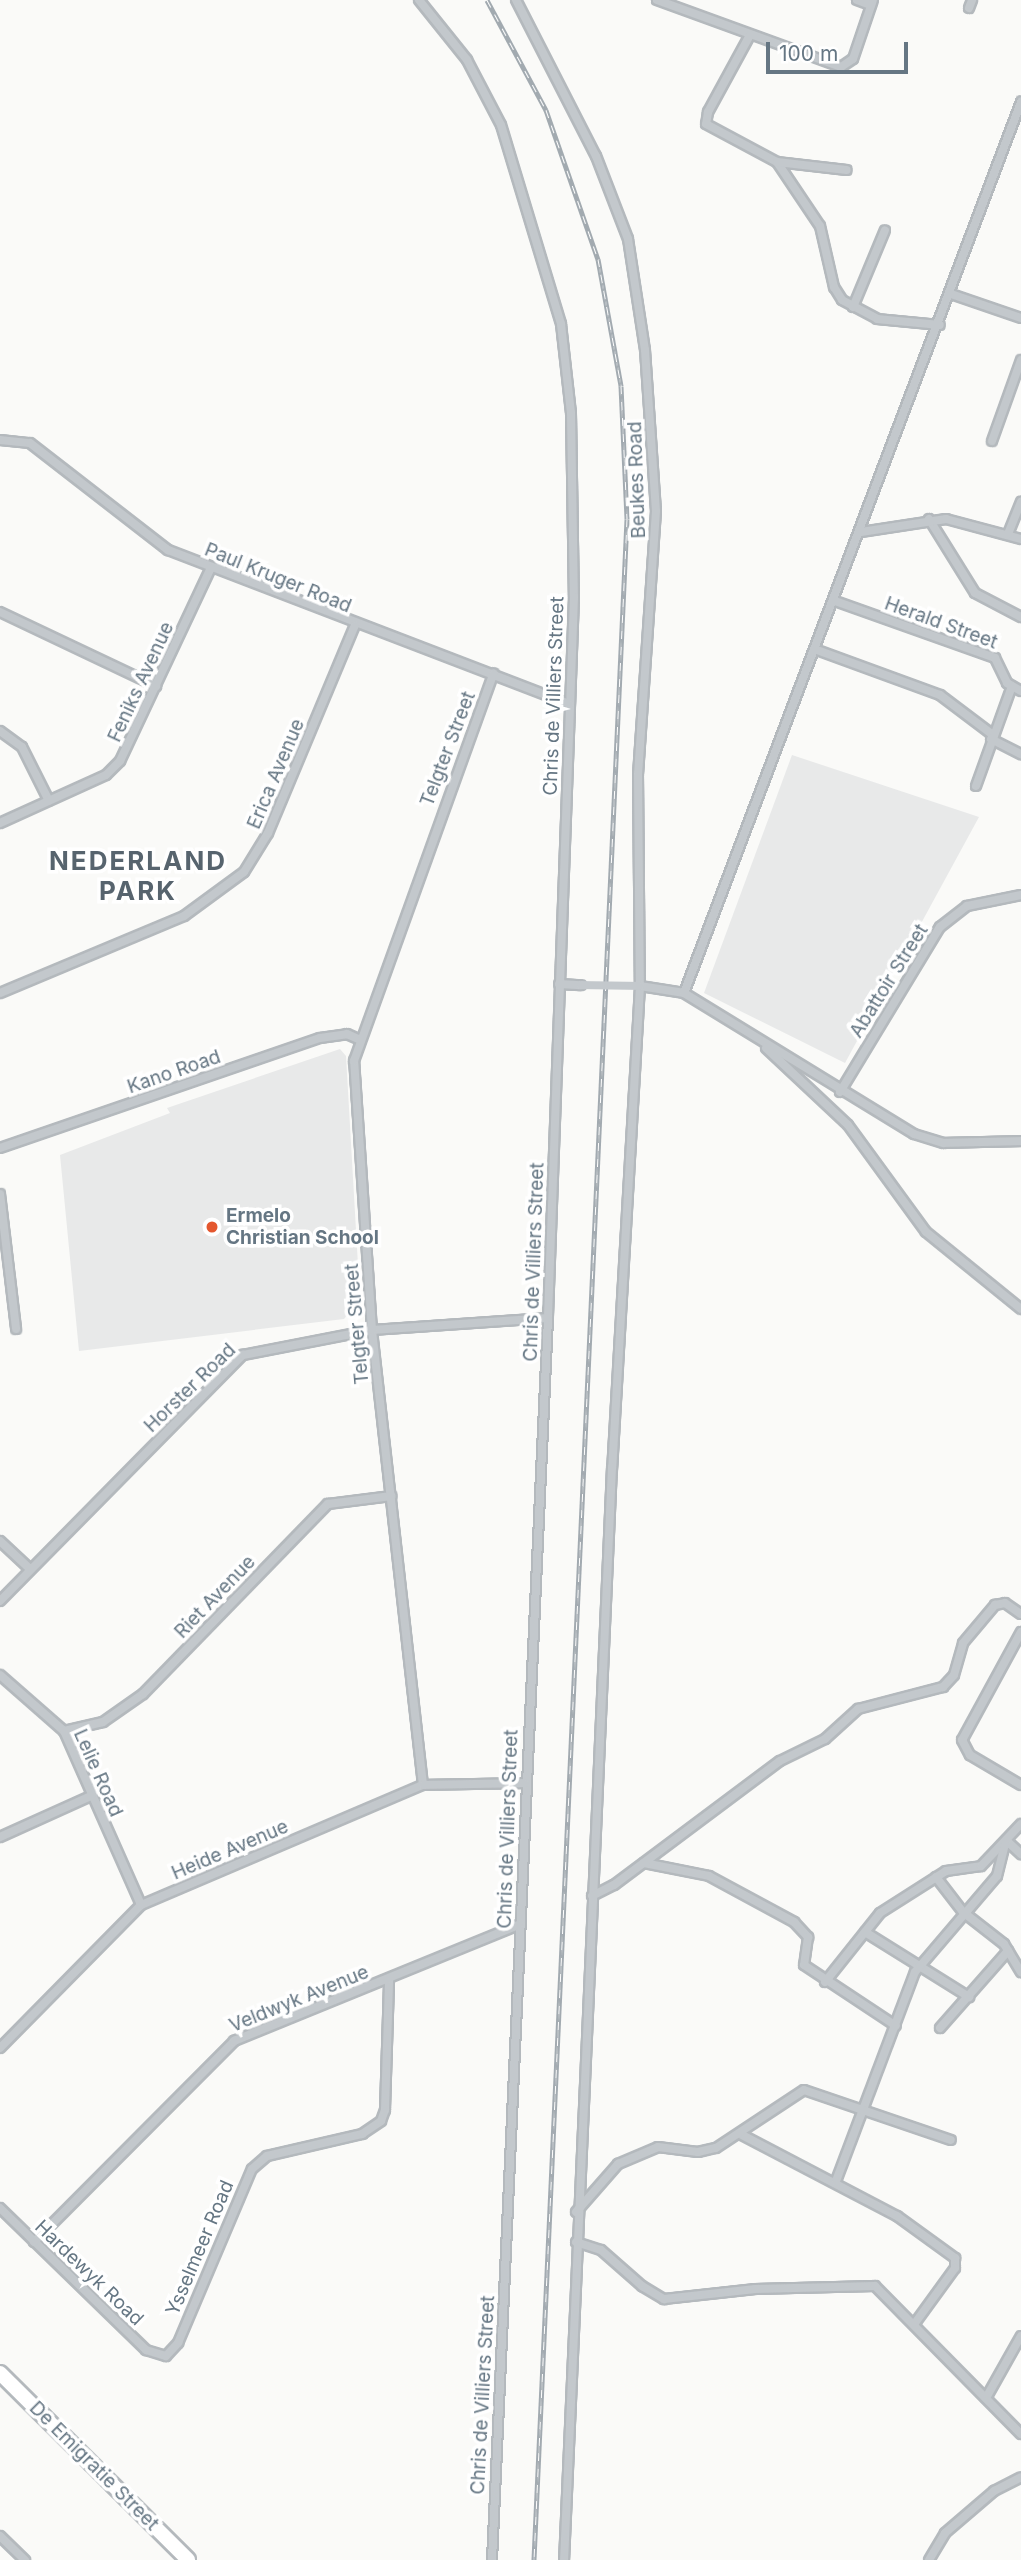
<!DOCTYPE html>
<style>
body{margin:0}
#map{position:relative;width:1021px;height:2560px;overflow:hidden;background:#fafaf8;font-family:Inter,sans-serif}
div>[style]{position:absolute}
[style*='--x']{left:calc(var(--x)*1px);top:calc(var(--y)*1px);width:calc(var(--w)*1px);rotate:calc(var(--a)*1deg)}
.built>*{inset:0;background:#e8e9e9}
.roads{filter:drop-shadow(2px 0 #b4b9bd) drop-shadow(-2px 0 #b4b9bd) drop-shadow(0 2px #b4b9bd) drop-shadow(0 -2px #b4b9bd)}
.street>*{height:8px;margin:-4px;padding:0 4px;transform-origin:4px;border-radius:4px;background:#c3c8cc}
.highway>*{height:14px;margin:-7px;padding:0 7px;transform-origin:7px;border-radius:7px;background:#fff}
.rail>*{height:5px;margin-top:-2.5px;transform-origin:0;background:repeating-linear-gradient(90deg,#fff 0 8px,#a2aab0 0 16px);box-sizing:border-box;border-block:2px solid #a2aab0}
.street-bridge>*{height:8px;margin:-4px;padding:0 4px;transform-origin:4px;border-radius:4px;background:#c3c8cc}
.dots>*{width:19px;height:19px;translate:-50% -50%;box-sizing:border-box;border:4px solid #fff;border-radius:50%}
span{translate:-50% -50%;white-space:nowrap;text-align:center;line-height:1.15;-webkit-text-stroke:7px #fff;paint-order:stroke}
.street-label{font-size:19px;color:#657683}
.poi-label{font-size:19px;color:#657683;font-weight:700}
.left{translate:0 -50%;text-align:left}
.district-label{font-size:26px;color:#57646e;font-weight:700;letter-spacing:2px}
.scale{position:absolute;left:766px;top:42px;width:142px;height:32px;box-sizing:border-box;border:4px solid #657683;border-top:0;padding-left:9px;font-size:21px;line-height:24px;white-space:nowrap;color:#657683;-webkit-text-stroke:5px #fff;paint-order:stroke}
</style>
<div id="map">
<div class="built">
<div style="clip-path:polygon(792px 755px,979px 817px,845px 1063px,704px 993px)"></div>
<div style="clip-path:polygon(340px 1049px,346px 1056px,360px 1300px,344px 1319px,79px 1351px,60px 1155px,170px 1113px,167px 1108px)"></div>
</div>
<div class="roads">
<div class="street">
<div style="--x:419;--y:0;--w:77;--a:51.3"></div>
<div style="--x:467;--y:60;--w:73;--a:62.4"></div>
<div style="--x:501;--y:125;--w:208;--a:73.2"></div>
<div style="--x:561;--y:324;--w:90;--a:83.6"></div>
<div style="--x:571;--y:413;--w:184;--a:89.1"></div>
<div style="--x:574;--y:597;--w:721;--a:92.07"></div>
<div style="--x:548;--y:1318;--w:1243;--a:92.58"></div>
<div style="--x:516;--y:0;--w:175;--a:62.9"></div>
<div style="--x:596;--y:156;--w:89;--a:68.9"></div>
<div style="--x:628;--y:239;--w:112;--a:81.3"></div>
<div style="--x:645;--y:350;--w:161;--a:86.1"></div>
<div style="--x:656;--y:511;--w:264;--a:93.9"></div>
<div style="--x:638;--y:774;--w:212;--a:89.5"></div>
<div style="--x:640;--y:986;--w:482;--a:93.3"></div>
<div style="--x:612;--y:1467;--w:1094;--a:92.51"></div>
<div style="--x:657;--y:0;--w:196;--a:20"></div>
<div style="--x:841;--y:67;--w:14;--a:-34"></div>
<div style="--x:853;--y:59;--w:62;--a:-71.3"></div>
<div style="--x:857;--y:0;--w:15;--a:20"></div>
<div style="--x:969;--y:8;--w:9;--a:-69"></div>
<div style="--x:750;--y:35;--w:88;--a:118.6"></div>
<div style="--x:708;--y:112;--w:12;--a:99"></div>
<div style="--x:706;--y:124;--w:81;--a:28.2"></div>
<div style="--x:777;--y:162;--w:77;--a:56.1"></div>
<div style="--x:820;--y:226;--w:63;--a:77.1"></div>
<div style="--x:834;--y:287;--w:15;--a:58"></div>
<div style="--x:842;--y:300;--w:40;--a:28"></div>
<div style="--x:877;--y:319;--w:63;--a:5.4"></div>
<div style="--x:777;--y:162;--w:70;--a:6.5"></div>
<div style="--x:951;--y:294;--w:74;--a:18.9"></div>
<div style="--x:853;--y:307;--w:83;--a:-67.4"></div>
<div style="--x:0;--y:440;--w:30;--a:6"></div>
<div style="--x:30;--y:443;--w:175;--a:37.8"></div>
<div style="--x:168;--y:550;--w:430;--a:21"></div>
<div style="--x:992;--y:441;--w:86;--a:-70.3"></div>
<div style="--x:929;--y:519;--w:87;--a:58.1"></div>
<div style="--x:975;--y:593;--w:52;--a:27.6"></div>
<div style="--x:861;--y:532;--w:86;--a:-8.7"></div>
<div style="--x:946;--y:519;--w:78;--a:14.9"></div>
<div style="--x:1008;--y:534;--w:35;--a:-68"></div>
<div style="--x:835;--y:601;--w:170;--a:19.6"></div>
<div style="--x:995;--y:658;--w:28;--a:64"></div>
<div style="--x:1007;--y:683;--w:16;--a:30"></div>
<div style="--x:0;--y:612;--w:173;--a:25.4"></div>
<div style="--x:817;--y:650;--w:131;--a:20.1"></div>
<div style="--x:940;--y:695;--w:66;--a:37"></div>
<div style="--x:0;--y:731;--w:27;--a:36"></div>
<div style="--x:22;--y:747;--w:60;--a:63.4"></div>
<div style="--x:991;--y:739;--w:34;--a:27"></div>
<div style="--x:976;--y:786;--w:106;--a:-70.2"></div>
<div style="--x:0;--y:823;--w:116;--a:-24.4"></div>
<div style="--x:106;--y:775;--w:20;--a:-45"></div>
<div style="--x:120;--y:761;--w:213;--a:-64.8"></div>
<div style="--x:559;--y:984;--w:22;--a:3"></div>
<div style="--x:640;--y:986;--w:45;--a:9"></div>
<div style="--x:684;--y:993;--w:270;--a:31.5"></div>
<div style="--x:914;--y:1134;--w:31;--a:17"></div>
<div style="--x:944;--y:1143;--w:77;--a:-1.5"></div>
<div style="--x:0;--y:993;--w:199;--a:-22.7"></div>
<div style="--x:184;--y:916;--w:74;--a:-36.3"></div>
<div style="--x:244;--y:872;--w:46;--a:-58.4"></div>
<div style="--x:268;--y:833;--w:225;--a:-67.3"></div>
<div style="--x:684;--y:993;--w:953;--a:-69.28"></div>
<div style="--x:766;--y:1048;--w:112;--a:43.2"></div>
<div style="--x:848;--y:1125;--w:132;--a:53.9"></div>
<div style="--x:926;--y:1232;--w:122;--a:39"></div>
<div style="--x:840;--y:1092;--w:193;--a:-58.8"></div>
<div style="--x:940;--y:927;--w:34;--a:-38"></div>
<div style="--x:967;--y:906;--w:55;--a:-11.5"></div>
<div style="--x:0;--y:1148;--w:338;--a:-19"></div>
<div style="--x:320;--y:1038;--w:27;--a:-8"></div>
<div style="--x:347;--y:1034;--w:12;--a:24"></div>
<div style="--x:0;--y:1194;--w:136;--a:83.2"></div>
<div style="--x:0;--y:1541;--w:41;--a:43"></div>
<div style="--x:0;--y:1601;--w:346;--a:-45.4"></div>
<div style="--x:243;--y:1355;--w:131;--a:-11"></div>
<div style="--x:372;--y:1330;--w:176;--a:-3.9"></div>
<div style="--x:1021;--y:1632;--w:123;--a:118.6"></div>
<div style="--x:962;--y:1740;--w:17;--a:62"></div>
<div style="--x:970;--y:1755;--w:59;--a:30.5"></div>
<div style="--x:0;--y:1675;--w:85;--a:41.2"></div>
<div style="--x:64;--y:1731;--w:190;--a:66.1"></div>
<div style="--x:64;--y:1731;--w:40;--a:-13"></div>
<div style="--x:103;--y:1722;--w:49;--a:-35"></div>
<div style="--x:143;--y:1694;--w:265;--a:-45.8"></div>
<div style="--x:328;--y:1504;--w:64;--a:-7.2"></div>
<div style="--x:423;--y:1785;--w:458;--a:-96.4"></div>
<div style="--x:372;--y:1330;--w:270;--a:-93.8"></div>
<div style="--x:354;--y:1061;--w:412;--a:-70.2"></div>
<div style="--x:0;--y:1837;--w:100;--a:-24.3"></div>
<div style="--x:1008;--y:1842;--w:18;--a:43"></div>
<div style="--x:644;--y:1863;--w:66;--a:11.3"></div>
<div style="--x:709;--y:1876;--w:97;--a:28.4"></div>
<div style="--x:794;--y:1922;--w:21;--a:47"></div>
<div style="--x:808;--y:1937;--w:28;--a:98"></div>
<div style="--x:804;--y:1965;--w:110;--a:33.5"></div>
<div style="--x:936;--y:1877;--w:44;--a:52.4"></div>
<div style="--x:963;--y:1912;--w:52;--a:38"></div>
<div style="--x:1004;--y:1944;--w:33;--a:59"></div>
<div style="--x:592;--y:1896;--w:25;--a:-27"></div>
<div style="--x:614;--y:1885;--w:207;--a:-36.8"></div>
<div style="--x:780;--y:1761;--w:50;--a:-26.1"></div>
<div style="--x:825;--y:1739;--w:45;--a:-42.3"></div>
<div style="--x:858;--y:1709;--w:88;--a:-14.5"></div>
<div style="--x:943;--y:1687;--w:16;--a:-47"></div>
<div style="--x:954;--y:1675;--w:33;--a:-74"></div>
<div style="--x:963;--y:1643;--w:50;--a:-49.9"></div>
<div style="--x:995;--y:1605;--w:10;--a:-11"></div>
<div style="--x:1005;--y:1603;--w:19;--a:35"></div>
<div style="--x:865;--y:1932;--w:123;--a:32"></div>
<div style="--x:825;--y:1982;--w:88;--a:-51.4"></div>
<div style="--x:880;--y:1913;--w:78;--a:-32.5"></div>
<div style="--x:946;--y:1871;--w:35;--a:-8"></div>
<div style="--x:981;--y:1866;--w:58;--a:-46.4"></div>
<div style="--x:940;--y:2028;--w:103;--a:-48.6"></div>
<div style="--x:0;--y:2048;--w:201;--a:-45.4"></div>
<div style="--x:141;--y:1905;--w:306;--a:-23.1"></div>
<div style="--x:423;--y:1785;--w:102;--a:-1.1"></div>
<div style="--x:742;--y:2135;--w:175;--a:27.6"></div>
<div style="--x:897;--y:2216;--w:72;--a:35.9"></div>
<div style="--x:955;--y:2258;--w:10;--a:90"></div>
<div style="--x:955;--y:2268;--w:68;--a:126"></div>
<div style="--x:836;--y:2181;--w:223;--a:-69.3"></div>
<div style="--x:915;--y:1972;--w:126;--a:-49.5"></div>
<div style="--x:997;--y:1876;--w:33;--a:-76"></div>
<div style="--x:0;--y:2208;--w:204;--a:44.2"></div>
<div style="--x:146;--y:2350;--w:21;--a:17"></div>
<div style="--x:166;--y:2356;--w:18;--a:-47"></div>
<div style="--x:178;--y:2343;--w:189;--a:-67"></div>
<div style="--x:252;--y:2169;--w:20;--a:-41"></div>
<div style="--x:267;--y:2156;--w:98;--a:-13"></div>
<div style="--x:362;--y:2134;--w:23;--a:-34"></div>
<div style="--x:381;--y:2121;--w:12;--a:-70"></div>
<div style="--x:385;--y:2110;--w:129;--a:-88.2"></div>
<div style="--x:576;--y:2212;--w:64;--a:-48.8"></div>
<div style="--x:618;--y:2164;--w:43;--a:-23"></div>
<div style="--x:658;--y:2147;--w:40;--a:7.1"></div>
<div style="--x:698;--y:2152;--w:18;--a:-13"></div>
<div style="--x:716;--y:2148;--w:105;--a:-33.4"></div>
<div style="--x:804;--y:2090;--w:155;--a:18.8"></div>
<div style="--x:34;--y:2242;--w:284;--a:-45.1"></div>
<div style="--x:234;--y:2041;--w:309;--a:-22.2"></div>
<div style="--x:576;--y:2242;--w:26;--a:18"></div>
<div style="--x:601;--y:2250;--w:55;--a:41.3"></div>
<div style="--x:642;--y:2286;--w:26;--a:31"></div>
<div style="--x:664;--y:2299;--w:92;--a:-6.3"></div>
<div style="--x:755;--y:2289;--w:120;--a:-1.4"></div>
<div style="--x:875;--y:2286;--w:208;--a:45.4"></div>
<div style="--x:986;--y:2398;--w:71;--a:-60.6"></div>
<div style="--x:0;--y:2536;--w:35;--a:44"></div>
<div style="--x:929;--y:2560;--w:31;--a:-59"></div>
<div style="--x:945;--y:2533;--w:65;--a:-40.6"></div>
<div style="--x:994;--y:2491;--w:30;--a:-27"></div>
</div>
<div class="highway">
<div style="--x:0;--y:2373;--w:265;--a:44.8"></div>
</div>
</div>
<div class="rail">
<div style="--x:487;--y:0;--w:125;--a:61.8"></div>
<div style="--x:546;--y:110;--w:158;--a:70.8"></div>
<div style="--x:598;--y:259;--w:129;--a:79.7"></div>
<div style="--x:621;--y:386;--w:133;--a:87.4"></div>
<div style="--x:627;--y:519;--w:2043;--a:92.61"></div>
</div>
<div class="street-bridge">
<div style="--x:581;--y:985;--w:59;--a:1"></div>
</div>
<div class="dots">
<div style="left:212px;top:1227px;background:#e4572e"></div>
</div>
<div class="street-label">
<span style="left:637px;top:480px;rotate:-92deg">Beukes Road</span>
<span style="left:278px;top:578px;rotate:22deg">Paul Kruger Road</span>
<span style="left:941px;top:623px;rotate:20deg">Herald Street</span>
<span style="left:141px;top:682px;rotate:-65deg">Feniks Avenue</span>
<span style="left:554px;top:696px;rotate:-88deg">Chris de Villiers Street</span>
<span style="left:448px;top:749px;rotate:-69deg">Telgter Street</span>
<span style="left:276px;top:774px;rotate:-67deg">Erica Avenue</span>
<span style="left:889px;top:981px;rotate:-58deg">Abattoir Street</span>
<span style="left:174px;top:1072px;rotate:-19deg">Kano Road</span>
<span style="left:534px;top:1262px;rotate:-88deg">Chris de Villiers Street</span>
<span style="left:357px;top:1324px;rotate:-95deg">Telgter Street</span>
<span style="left:190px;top:1388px;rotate:-44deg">Horster Road</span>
<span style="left:215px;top:1597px;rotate:-46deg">Riet Avenue</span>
<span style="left:98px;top:1773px;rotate:66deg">Lelie Road</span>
<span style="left:508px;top:1829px;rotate:-88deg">Chris de Villiers Street</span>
<span style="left:230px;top:1850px;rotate:-23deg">Heide Avenue</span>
<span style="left:299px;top:1999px;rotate:-22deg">Veldwyk Avenue</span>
<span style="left:200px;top:2248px;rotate:-67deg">Ysselmeer Road</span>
<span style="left:89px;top:2273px;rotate:44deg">Hardewyk Road</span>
<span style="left:483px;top:2395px;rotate:-87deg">Chris de Villiers Street</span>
<span style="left:94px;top:2466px;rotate:45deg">De Emigratie Street</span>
</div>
<div class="poi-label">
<span class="left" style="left:226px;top:1227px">Ermelo<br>Christian School</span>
</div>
<div class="district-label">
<span style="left:138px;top:876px">NEDERLAND<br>PARK</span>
</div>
<div class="scale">100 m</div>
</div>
